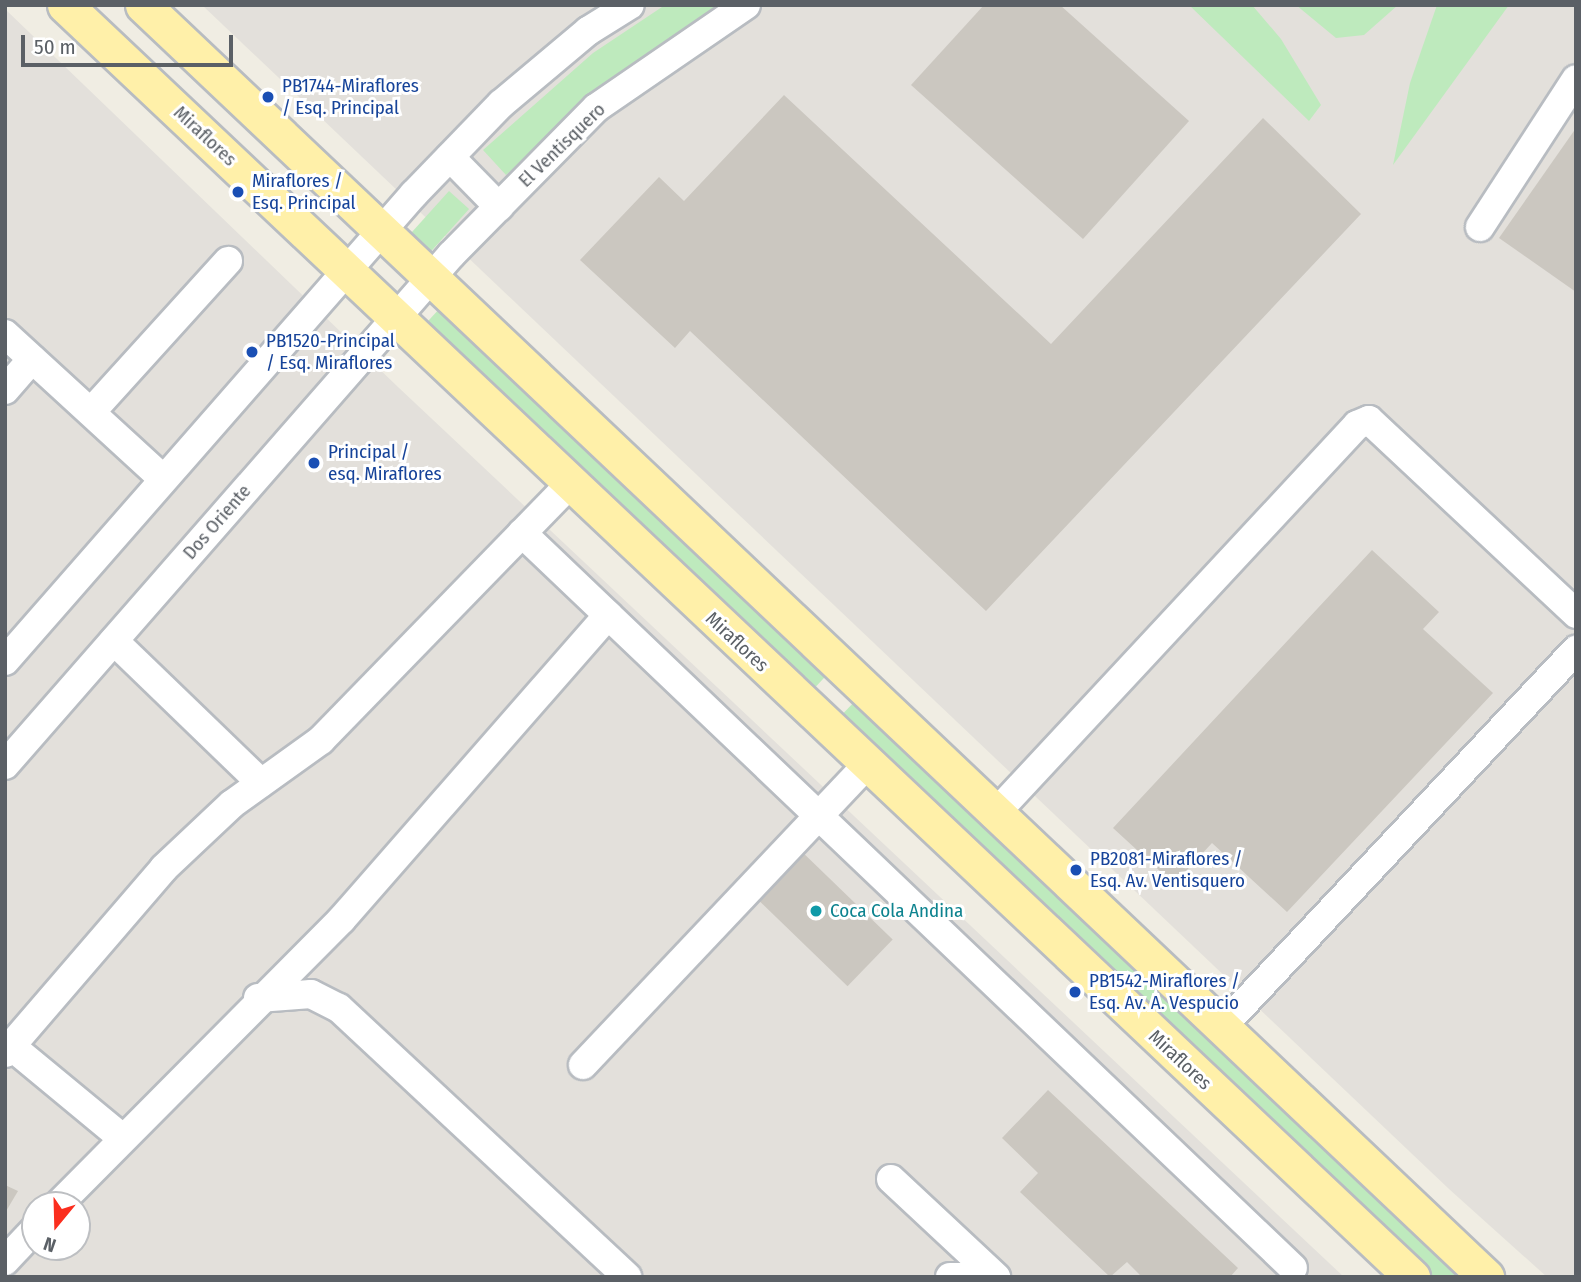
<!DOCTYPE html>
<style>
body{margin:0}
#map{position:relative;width:1581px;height:1282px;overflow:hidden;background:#f0ede3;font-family:"Fira Sans Condensed",sans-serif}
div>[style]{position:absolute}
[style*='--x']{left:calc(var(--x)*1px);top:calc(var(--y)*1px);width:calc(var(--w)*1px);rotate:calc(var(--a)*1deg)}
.industrial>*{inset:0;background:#e3e0db}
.green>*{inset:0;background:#beeabd;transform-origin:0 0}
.building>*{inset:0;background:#cbc7c0;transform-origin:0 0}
.roads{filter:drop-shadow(2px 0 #b8bcc1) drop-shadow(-2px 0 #b8bcc1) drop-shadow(0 2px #b8bcc1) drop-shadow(0 -2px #b8bcc1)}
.minor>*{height:28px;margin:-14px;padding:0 14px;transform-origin:14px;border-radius:14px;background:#fff}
.major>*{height:35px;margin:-17.5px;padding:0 17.5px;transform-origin:17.5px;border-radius:17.5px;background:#fff0a9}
.dots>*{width:19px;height:19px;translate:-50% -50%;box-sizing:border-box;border:4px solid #fff;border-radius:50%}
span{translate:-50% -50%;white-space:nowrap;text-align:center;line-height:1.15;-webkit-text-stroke:6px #fff;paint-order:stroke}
.transit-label{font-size:19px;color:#164399}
.left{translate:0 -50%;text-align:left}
.street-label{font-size:19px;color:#5b6066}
.culture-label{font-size:19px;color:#0d838f}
.frame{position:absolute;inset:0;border:7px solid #5b6066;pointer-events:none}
.north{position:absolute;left:21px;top:1191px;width:70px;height:70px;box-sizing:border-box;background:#fff;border:2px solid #bdbfc2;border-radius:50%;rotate:199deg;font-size:19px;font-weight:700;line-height:28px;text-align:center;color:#5b6066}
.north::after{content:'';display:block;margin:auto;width:24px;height:32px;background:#fb2e1e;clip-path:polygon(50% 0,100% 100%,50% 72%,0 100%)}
.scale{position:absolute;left:21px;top:35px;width:212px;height:32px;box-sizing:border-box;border:4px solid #5b6066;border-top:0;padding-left:9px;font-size:21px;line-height:24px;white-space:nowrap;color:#5b6066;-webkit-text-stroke:5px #fff;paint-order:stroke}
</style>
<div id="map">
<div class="industrial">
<div style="clip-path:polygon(202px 5px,1576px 5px,1576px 1277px,1547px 1277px,1449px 1189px)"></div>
<div style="clip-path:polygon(evenodd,5px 9px,398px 387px,1344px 1277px,5px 1277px,5px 9px,35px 1205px,77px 1205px,77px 1247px,35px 1247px,35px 1205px)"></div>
</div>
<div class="green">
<div style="clip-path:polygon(665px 5px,725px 5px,618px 77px,506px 175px,483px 150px,593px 53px)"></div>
<div style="clip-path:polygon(1189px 5px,1252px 5px,1281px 39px,1321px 105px,1309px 121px)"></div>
<div style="clip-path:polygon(1296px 5px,1398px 5px,1364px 35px,1336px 38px)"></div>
<div style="clip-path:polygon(1437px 5px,1509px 5px,1393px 165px,1410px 83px)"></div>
<div style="left:449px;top:191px;width:27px;height:58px;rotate:42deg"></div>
<div style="left:443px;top:305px;width:533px;height:25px;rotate:43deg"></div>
<div style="left:860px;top:696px;width:842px;height:31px;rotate:44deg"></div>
</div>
<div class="building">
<div style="clip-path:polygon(984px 5px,1060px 5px,1189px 121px,1083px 239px,911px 85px)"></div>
<div style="clip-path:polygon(784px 95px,1051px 344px,1263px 118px,1361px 214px,986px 611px,690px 331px,675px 348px,580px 260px,659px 177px,684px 201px)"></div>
<div style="clip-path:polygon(1576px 128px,1576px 292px,1499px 238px)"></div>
<div style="clip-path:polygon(1372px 550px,1439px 612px,1423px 629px,1493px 693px,1287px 912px,1212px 843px,1174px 884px,1113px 828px)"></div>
<div style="left:797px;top:847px;width:133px;height:65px;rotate:44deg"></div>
<div style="clip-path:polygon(1048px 1090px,1238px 1268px,1230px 1277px,1142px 1277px,1127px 1262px,1110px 1277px,1020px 1192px,1038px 1173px,1002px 1138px)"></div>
<div style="clip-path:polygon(5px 1185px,18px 1191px,5px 1213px)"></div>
</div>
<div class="roads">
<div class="minor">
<div style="--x:450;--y:157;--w:70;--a:45.6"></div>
<div style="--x:1480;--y:227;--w:176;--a:-57"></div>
<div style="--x:5;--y:334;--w:214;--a:42.5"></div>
<div style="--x:5;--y:390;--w:41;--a:-48.9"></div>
<div style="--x:91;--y:412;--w:204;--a:-47.8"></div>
<div style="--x:522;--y:533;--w:1065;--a:43.63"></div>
<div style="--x:114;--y:641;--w:204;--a:44"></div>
<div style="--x:5;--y:661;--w:621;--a:-48.79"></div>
<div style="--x:414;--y:194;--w:125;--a:-46"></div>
<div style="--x:501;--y:104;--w:114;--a:-40"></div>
<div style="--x:588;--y:31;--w:49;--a:-31.8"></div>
<div style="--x:5;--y:765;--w:678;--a:-48.83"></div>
<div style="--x:451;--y:255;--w:206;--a:-45.4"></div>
<div style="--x:596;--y:108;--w:182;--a:-34.5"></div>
<div style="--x:994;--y:815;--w:533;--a:-47.05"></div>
<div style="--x:1357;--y:425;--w:13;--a:-23"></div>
<div style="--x:1369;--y:420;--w:284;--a:43.1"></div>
<div style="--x:258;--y:998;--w:53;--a:-4.3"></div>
<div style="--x:311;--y:994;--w:31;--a:27"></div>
<div style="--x:339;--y:1008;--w:394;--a:43"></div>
<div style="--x:1221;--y:1028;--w:519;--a:-46.8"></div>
<div style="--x:11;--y:1046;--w:143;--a:39.6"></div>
<div style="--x:5;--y:1053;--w:244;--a:-49.3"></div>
<div style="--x:164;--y:868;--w:93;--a:-43.3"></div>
<div style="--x:232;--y:804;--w:110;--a:-35.7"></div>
<div style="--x:321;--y:740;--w:356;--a:-45.8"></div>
<div style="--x:583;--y:1065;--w:413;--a:-46.6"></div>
<div style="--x:891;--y:1179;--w:144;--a:43"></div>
<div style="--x:58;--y:1205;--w:403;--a:-45.2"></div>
<div style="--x:342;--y:919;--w:404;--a:-48.8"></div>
<div style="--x:5;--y:1261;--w:44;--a:-46.8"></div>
<div style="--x:950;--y:1277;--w:38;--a:0"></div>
</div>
<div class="major">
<div style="--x:65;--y:5;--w:1853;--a:43.36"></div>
<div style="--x:143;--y:5;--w:1850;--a:43.44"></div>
</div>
</div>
<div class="dots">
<div style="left:268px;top:97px;background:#1a4fb4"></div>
<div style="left:238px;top:192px;background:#1a4fb4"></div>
<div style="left:252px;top:352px;background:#1a4fb4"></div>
<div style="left:314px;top:463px;background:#1a4fb4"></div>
<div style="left:1076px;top:870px;background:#1a4fb4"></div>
<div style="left:816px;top:911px;background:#0f9aa8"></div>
<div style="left:1075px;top:992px;background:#1a4fb4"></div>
</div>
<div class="transit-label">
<span class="left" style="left:282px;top:97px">PB1744-Miraflores<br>/ Esq. Principal</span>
<span class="left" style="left:252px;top:192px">Miraflores /<br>Esq. Principal</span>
<span class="left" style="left:266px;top:352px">PB1520-Principal<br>/ Esq. Miraflores</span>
<span class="left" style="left:328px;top:463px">Principal /<br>esq. Miraflores</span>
<span class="left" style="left:1090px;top:870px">PB2081-Miraflores /<br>Esq. Av. Ventisquero</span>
<span class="left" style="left:1089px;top:992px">PB1542-Miraflores /<br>Esq. Av. A. Vespucio</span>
</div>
<div class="street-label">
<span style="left:205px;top:136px;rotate:43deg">Miraflores</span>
<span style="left:562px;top:145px;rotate:-44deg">El Ventisquero</span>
<span style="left:217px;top:522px;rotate:-49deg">Dos Oriente</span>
<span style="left:737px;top:642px;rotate:43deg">Miraflores</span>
<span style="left:1180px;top:1060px;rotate:43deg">Miraflores</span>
</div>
<div class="culture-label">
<span class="left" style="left:830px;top:911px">Coca Cola Andina</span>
</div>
<div class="frame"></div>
<div class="north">N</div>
<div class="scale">50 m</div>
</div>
